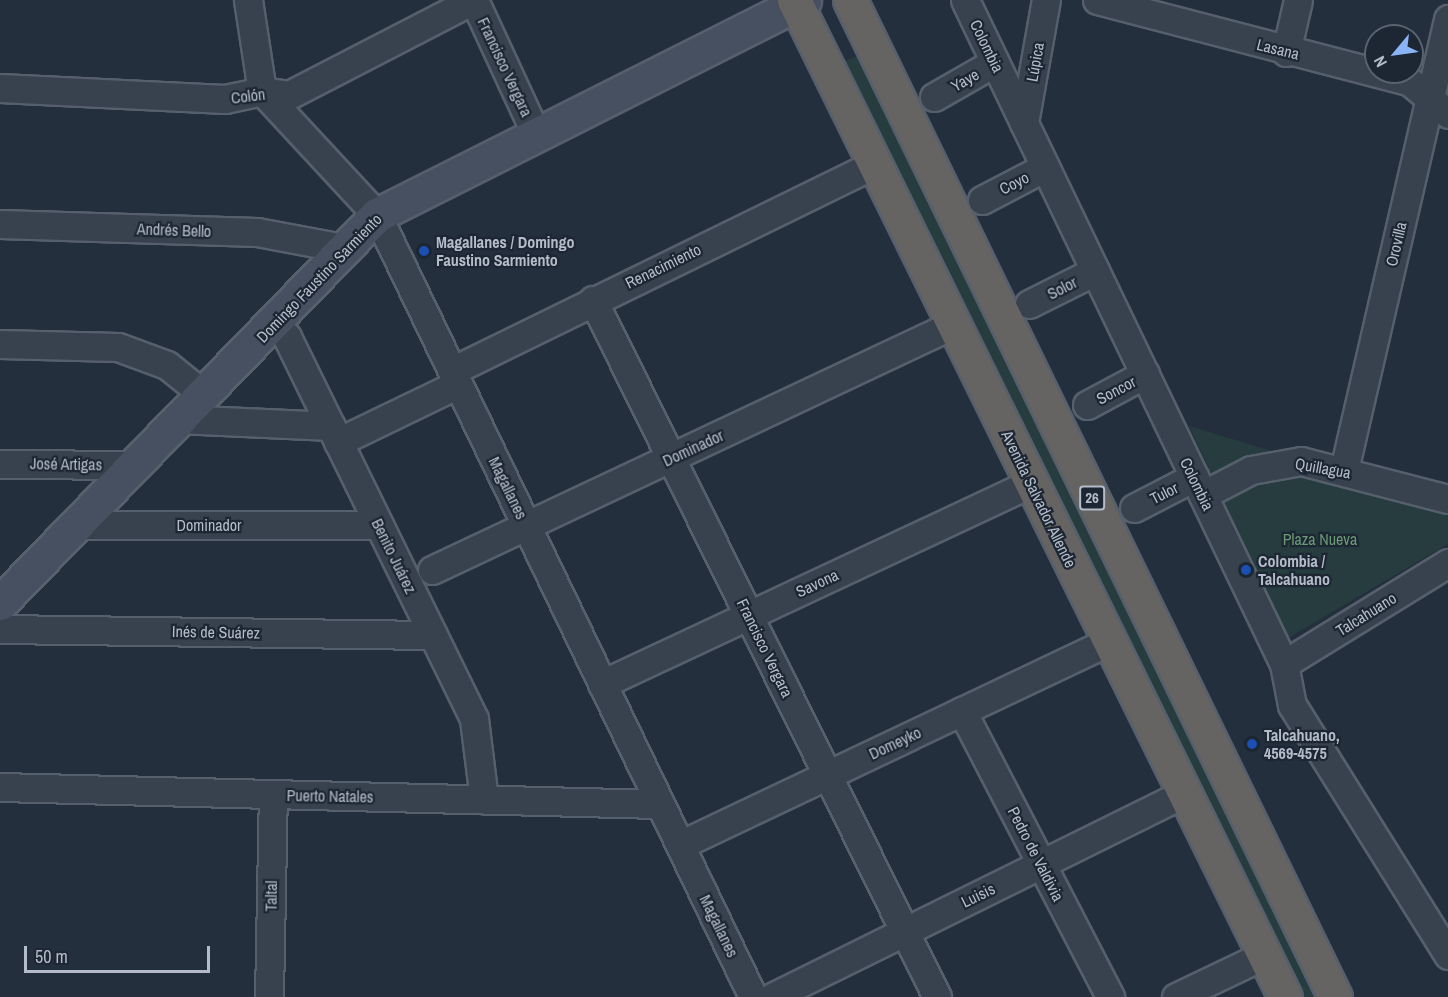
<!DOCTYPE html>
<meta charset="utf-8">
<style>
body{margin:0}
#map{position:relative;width:1448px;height:997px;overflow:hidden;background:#242f3e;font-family:"Archivo Narrow",sans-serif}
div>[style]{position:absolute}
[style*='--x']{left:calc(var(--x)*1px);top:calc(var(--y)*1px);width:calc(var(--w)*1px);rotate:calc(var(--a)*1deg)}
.green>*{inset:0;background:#263c3f}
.roads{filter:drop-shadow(2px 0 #565f6c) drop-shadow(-2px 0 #565f6c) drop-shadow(0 2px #565f6c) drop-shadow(0 -2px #565f6c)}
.minor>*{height:27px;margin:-13.5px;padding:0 13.5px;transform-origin:13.5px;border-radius:13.5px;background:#38414e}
.secondary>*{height:33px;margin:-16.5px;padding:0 16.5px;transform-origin:16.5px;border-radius:16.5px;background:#465061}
.trunk>*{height:33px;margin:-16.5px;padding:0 16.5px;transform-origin:16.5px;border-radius:16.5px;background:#656462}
.dots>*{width:16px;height:16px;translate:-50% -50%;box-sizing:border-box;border:3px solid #1d2633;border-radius:50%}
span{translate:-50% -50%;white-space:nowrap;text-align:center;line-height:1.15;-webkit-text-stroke:4.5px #1d2633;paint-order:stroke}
.shield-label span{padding:2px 4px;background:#1d2633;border:2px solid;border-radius:4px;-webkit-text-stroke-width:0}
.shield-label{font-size:15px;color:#b4bcc9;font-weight:700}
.street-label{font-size:16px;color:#b4bcc9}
.poi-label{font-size:16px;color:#b4bcc9;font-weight:700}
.left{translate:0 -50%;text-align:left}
.park-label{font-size:16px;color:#6b9a76}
.north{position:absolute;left:1364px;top:24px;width:60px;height:60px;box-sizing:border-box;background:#1d2633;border:2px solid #59626f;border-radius:50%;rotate:241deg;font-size:16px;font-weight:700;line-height:24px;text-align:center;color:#b4bcc9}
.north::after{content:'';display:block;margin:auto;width:21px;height:27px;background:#8ab4f8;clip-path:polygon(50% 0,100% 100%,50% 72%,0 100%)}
.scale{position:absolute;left:24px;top:946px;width:186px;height:27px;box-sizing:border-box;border:3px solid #b4bcc9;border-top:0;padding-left:8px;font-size:18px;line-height:21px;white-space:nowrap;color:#b4bcc9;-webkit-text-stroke:4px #1d2633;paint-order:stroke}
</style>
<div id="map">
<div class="green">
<div style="clip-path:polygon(858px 56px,1020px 385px,1319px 997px,1303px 997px,844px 61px)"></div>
<div style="clip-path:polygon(1189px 426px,1448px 504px,1448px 544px,1288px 638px)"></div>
</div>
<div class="roads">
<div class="minor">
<div style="--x:248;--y:0;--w:92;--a:81.3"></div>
<div style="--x:262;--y:91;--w:169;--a:47.2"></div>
<div style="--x:377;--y:215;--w:868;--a:64.32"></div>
<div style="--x:474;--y:0;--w:148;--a:65.2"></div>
<div style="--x:965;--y:0;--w:737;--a:64.34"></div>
<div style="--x:1284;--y:664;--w:42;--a:79"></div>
<div style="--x:1292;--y:705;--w:295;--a:58"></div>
<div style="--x:1097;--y:0;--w:322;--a:14.6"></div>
<div style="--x:1409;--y:81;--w:51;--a:40.2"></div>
<div style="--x:1286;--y:52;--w:53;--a:-77"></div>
<div style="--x:0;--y:88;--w:225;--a:2.8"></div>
<div style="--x:225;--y:99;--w:38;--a:-12"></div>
<div style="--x:262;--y:91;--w:27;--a:8"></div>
<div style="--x:289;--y:95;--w:207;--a:-27.3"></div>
<div style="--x:934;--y:97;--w:70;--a:-29.8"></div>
<div style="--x:1024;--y:123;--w:125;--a:-79.9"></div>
<div style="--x:982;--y:200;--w:71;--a:-27.6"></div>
<div style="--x:0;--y:224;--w:257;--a:1.8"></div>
<div style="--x:257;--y:232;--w:93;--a:10.6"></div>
<div style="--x:593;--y:300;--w:777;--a:63.73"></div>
<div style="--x:1029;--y:304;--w:74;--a:-26.6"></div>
<div style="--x:275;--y:324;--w:18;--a:47"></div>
<div style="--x:287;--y:337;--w:425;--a:63.9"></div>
<div style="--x:474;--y:719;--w:81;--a:82.9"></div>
<div style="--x:0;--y:344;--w:118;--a:1.5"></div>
<div style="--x:118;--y:347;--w:52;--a:20.2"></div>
<div style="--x:167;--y:365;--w:46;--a:38.9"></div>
<div style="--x:452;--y:371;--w:470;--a:-26.1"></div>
<div style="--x:1087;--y:405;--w:66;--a:-28.1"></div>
<div style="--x:178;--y:419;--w:153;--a:2.6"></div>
<div style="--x:338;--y:442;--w:133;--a:-25.8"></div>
<div style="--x:0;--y:464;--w:132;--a:0.4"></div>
<div style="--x:1344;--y:470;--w:463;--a:-77"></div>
<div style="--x:1203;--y:495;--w:54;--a:-27.5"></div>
<div style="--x:1251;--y:470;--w:51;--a:-10.2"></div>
<div style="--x:1301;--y:461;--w:152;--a:14.5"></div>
<div style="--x:1134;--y:508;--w:68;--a:-27.3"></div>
<div style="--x:75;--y:525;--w:304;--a:0"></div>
<div style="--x:432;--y:570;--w:577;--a:-25.23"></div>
<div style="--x:0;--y:629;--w:433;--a:0.8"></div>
<div style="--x:1284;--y:664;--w:193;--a:-31.6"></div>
<div style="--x:602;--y:684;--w:475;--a:-25.1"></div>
<div style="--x:962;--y:711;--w:322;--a:62.6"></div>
<div style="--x:0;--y:787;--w:660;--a:1.48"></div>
<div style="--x:680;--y:845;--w:475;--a:-25.4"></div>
<div style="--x:269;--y:997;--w:203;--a:-88.9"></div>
<div style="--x:772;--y:997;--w:460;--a:-26.3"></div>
<div style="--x:1176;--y:997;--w:98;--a:-25.5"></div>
</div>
<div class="secondary">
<div style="--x:0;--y:603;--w:541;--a:-45.82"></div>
<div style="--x:377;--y:215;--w:478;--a:-26.7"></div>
</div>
<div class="trunk">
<div style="--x:794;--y:0;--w:1111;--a:63.78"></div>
<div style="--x:850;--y:0;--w:1109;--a:64.06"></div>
</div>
</div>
<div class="dots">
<div style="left:424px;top:251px;background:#1a4fb4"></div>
<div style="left:1246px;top:570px;background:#1a4fb4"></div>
<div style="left:1252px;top:744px;background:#1a4fb4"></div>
</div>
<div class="shield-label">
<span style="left:1092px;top:498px">26</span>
</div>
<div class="street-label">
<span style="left:987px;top:46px;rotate:64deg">Colombia</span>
<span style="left:1278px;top:49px;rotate:14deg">Lasana</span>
<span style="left:1035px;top:62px;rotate:-80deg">Lúpica</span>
<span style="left:505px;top:67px;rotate:65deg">Francisco Vergara</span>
<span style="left:965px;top:80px;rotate:-30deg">Yaye</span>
<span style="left:248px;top:96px;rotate:-7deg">Colón</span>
<span style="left:1014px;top:183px;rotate:-27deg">Coyo</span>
<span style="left:174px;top:230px;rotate:2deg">Andrés Bello</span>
<span style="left:1396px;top:244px;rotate:-77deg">Orovilla</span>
<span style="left:663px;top:266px;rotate:-26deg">Renacimiento</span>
<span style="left:319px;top:278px;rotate:-46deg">Domingo Faustino Sarmiento</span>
<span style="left:1062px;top:288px;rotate:-27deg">Solor</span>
<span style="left:1116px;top:390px;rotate:-28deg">Soncor</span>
<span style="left:693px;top:448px;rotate:-25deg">Dominador</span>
<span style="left:66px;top:464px;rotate:1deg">José Artigas</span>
<span style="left:1323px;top:468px;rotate:10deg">Quillagua</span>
<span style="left:1197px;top:484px;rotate:64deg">Colombia</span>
<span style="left:508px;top:488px;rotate:64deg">Magallanes</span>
<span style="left:1164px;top:493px;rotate:-27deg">Tulor</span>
<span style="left:1039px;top:499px;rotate:64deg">Avenida Salvador Allende</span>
<span style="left:209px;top:525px">Dominador</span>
<span style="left:394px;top:556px;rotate:64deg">Benito Juárez</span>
<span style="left:817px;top:583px;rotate:-25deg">Savona</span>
<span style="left:1366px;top:614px;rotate:-32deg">Talcahuano</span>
<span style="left:216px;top:632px;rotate:1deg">Inés de Suárez</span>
<span style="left:765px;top:648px;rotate:64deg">Francisco Vergara</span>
<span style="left:895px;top:743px;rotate:-25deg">Domeyko</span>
<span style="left:330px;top:796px;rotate:1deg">Puerto Natales</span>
<span style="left:1036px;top:854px;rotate:63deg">Pedro de Valdivia</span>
<span style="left:978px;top:895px;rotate:-26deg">Luisis</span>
<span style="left:271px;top:896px;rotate:-89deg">Taltal</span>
<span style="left:719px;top:926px;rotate:64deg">Magallanes</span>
</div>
<div class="poi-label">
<span class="left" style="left:436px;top:251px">Magallanes / Domingo<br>Faustino Sarmiento</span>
<span class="left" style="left:1258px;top:570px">Colombia /<br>Talcahuano</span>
<span class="left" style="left:1264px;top:744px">Talcahuano,<br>4569-4575</span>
</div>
<div class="park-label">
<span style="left:1320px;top:539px">Plaza Nueva</span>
</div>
<div class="north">N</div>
<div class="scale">50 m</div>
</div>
